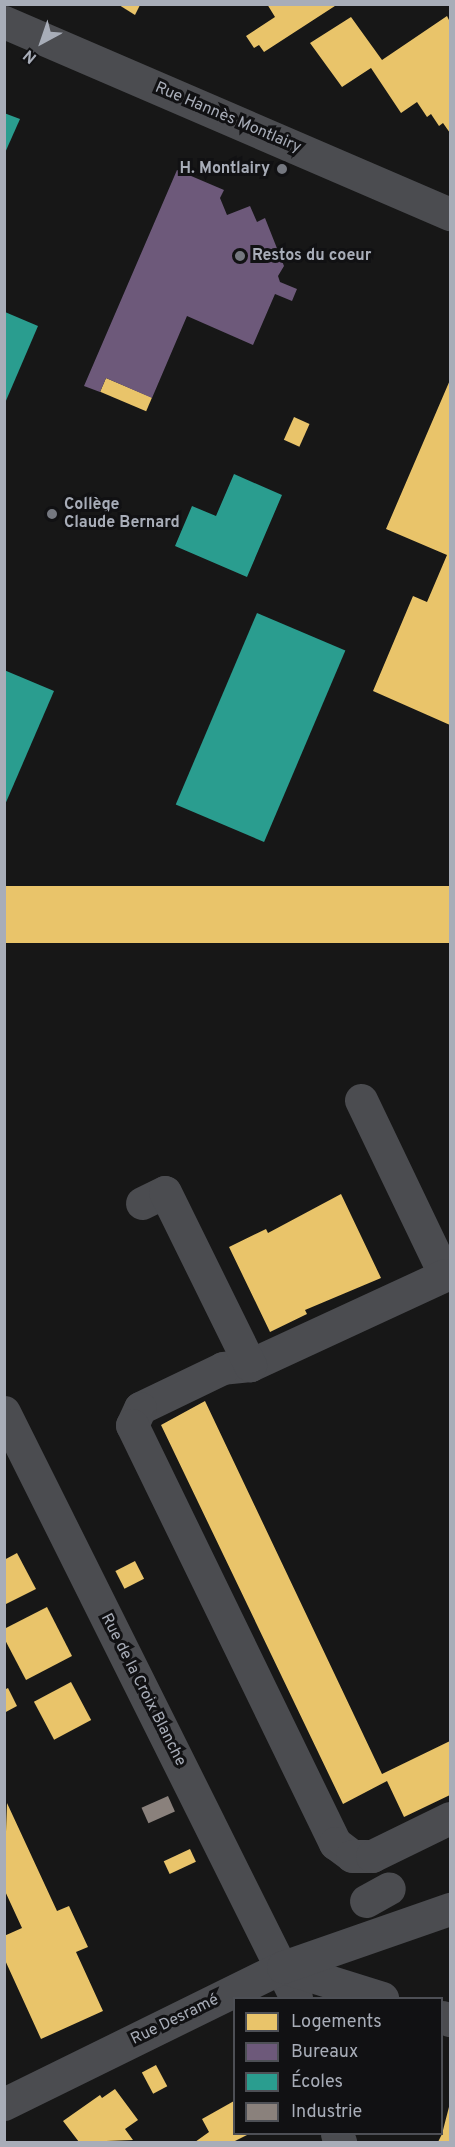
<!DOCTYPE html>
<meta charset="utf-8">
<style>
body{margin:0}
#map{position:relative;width:455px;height:2147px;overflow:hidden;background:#171717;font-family:Overpass,sans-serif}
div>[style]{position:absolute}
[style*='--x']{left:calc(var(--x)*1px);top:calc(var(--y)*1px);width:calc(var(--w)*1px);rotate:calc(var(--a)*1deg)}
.homes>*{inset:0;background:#e9c46a;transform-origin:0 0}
.offices>*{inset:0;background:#6d597a}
.schools>*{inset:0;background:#2a9d8f;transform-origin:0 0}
.industry>*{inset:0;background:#8a817c;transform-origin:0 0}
.minor>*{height:33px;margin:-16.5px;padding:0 16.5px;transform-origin:16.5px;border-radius:16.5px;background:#4b4c50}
.dots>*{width:16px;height:16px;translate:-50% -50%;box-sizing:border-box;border:3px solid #111113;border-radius:50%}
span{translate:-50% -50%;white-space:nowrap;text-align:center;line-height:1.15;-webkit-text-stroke:6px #111113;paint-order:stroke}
.street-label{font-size:16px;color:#a8adb8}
.poi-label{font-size:16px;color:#a8adb8;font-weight:700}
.right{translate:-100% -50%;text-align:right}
.left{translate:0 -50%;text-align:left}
.frame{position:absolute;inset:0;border:6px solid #a8adb8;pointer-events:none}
.legend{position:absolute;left:233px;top:1997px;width:210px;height:138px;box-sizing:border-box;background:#111113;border:2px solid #4d4f55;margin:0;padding:8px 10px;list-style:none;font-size:18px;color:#a8adb8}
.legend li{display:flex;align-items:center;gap:12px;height:30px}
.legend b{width:30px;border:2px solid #4d4f55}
.north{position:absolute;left:12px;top:12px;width:60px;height:60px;-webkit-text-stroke:4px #111113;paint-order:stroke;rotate:220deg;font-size:16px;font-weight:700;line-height:24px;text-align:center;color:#a8adb8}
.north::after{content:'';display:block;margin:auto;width:21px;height:27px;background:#a8adb8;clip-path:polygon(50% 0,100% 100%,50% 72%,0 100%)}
</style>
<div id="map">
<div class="homes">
<div style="clip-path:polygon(267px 4px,338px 4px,264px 52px,259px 45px,254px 48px,246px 36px,275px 17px)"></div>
<div style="clip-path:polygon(119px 5px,140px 5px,135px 15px)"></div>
<div style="clip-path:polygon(447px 16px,450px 22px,450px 133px,443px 123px,439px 126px,431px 114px,427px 117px,417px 102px,401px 113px,371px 68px,342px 87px,310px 43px,351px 17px,382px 60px)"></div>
<div style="left:106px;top:378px;width:50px;height:15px;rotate:23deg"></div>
<div style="clip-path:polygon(450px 380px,450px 725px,373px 691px,413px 596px,427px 602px,447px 555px,386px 529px)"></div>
<div style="left:294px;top:417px;width:17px;height:25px;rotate:24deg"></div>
<div style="left:450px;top:886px;width:57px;height:494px;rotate:90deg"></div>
<div style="clip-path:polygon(341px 1194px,381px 1278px,305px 1310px,307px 1314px,270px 1332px,229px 1247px,266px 1229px,268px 1233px)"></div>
<div style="clip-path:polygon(205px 1401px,382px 1774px,450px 1741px,450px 1795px,404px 1817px,387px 1781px,343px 1804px,161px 1425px)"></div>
<div style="clip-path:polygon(17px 1553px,36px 1589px,4px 1605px,4px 1560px)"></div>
<div style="left:135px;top:1561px;width:20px;height:22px;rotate:63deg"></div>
<div style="clip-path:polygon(47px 1607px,72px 1656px,26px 1680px,4px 1638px,4px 1629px)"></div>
<div style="left:71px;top:1682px;width:43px;height:42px;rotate:62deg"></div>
<div style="clip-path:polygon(8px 1688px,17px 1706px,4px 1713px,4px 1690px)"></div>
<div style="clip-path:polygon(7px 1803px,57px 1911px,69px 1906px,88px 1947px,76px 1952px,103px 2011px,41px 2039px,4px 1958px,4px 1936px,22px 1928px,4px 1889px)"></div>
<div style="left:190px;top:1849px;width:14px;height:29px;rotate:65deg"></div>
<div style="left:156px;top:2065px;width:24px;height:16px;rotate:62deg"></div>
<div style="clip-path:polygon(115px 2089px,138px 2120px,125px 2129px,133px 2140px,79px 2142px,63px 2121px,100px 2095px,102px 2098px)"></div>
<div style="clip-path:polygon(234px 2101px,234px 2134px,249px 2134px,233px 2142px,195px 2142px,209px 2132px,202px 2119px)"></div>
<div style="clip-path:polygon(450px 2103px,450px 2142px,438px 2142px,442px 2134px)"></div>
</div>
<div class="offices">
<div style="clip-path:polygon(177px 170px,224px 190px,220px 198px,227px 215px,250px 206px,257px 222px,265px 218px,284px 266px,278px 276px,280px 282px,297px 289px,292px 301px,275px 294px,253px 345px,187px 316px,152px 398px,106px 378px,100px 392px,84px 386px)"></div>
</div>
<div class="schools">
<div style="clip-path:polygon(4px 113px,20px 119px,4px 155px)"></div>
<div style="clip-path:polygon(5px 312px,38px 326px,5px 403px)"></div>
<div style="clip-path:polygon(234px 474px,282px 495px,247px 577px,175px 546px,192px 506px,216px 516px)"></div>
<div style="left:257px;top:613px;width:96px;height:208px;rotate:23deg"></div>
<div style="clip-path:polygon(4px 670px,54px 691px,4px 807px)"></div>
</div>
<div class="industry">
<div style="left:168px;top:1796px;width:17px;height:29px;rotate:66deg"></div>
</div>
<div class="minor">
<div style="--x:4;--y:22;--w:486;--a:23.3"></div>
<div style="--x:361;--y:1100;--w:194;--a:64.4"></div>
<div style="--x:445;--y:1275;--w:215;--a:155.2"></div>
<div style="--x:250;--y:1365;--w:27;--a:174"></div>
<div style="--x:223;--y:1368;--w:92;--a:154.3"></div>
<div style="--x:140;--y:1408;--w:19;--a:115"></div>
<div style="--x:132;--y:1425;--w:465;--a:64.1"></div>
<div style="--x:335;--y:1843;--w:21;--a:37"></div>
<div style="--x:352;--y:1856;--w:20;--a:0"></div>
<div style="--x:372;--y:1856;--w:87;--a:-26"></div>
<div style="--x:142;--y:1203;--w:25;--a:-26"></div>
<div style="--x:165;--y:1192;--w:193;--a:63.8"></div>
<div style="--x:4;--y:1412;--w:655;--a:63.51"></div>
<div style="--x:366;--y:1901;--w:26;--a:-29"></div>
<div style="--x:283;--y:1967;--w:104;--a:17.4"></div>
<div style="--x:442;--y:2017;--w:9;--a:21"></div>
<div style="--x:4;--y:2104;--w:311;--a:-26.2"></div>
<div style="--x:283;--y:1967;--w:177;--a:-19.2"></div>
<div style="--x:337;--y:2134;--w:9;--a:69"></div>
</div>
<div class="dots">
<div style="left:282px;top:169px;background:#757880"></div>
<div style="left:240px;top:256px;background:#757880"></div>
<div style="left:52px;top:514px;background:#757880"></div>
</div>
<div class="street-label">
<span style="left:228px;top:118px;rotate:23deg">Rue Hannès Montlairy</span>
<span style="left:143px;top:1690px;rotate:63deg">Rue de la Croix Blanche</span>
<span style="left:175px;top:2020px;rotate:-26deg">Rue Desramé</span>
</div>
<div class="poi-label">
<span class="right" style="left:270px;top:169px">H. Montlairy</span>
<span class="left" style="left:252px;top:256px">Restos du coeur</span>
<span class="left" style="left:64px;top:514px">Collège<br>Claude Bernard</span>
</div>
<div class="frame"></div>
<ul class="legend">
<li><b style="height:16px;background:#e9c46a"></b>Logements</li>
<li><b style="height:16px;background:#6d597a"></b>Bureaux</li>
<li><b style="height:16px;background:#2a9d8f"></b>Écoles</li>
<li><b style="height:16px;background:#8a817c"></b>Industrie</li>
</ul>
<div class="north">N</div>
</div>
